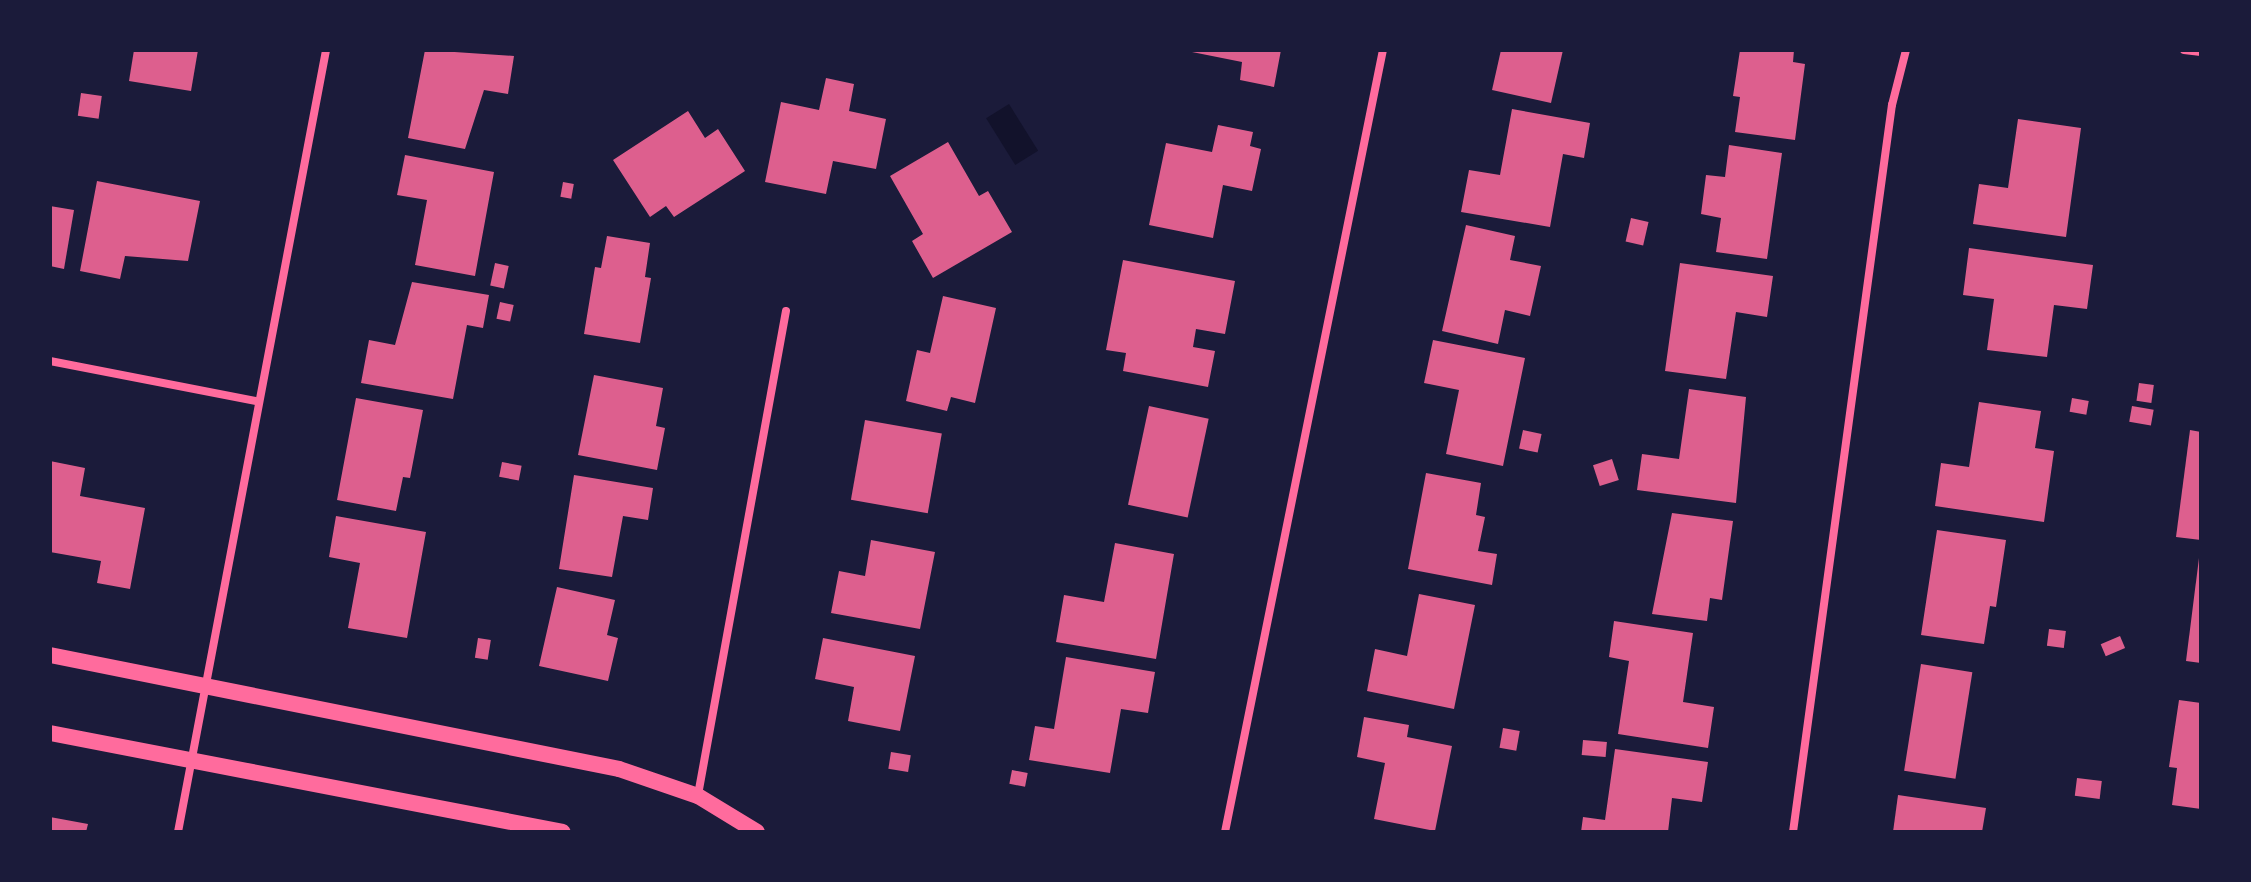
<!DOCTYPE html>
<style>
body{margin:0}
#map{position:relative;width:2251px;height:882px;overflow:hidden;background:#1b1b3a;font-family:"Space Grotesk",sans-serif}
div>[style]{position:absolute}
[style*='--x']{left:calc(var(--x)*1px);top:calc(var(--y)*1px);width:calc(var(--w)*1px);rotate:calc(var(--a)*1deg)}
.water>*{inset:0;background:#12122b;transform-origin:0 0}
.building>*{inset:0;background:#dd5f8e;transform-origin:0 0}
.minor>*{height:8px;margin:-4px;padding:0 4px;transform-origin:4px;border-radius:4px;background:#ff6b9d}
.secondary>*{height:16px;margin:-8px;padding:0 8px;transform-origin:8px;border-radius:8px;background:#ff6b9d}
span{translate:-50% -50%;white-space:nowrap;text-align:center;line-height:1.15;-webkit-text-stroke:8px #1b1b3a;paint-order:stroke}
.frame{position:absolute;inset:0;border:52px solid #1b1b3a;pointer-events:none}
</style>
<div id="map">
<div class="water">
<div style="left:1009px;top:104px;width:55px;height:27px;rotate:58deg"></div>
</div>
<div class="building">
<div style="clip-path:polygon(134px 50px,198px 50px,191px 91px,129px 81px)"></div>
<div style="clip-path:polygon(425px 50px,514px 56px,508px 94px,484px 90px,465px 149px,408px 138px)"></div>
<div style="clip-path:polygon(1182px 50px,1281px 50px,1274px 87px,1240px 80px,1242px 62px)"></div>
<div style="clip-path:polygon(1501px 50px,1563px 50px,1551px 103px,1492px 90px)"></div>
<div style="clip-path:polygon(1740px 50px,1794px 50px,1793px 62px,1805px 64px,1795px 140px,1735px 132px,1740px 97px,1733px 96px)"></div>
<div style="clip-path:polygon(826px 78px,854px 84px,849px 111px,886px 119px,876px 169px,833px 161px,826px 194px,765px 182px,781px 102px,819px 110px)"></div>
<div style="left:81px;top:93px;width:21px;height:23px;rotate:8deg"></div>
<div style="clip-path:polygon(1512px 109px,1590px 123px,1584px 158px,1563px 154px,1550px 227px,1461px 212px,1469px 170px,1500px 175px)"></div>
<div style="clip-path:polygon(688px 111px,705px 138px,718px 129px,745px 171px,674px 217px,666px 206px,650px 217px,613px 160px)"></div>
<div style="clip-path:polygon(2018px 119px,2081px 128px,2066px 237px,1973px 224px,1979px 184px,2008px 188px)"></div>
<div style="clip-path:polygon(1218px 125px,1253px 132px,1250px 146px,1261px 149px,1252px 191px,1223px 185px,1213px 238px,1149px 225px,1166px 143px,1212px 152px)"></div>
<div style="clip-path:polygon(948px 142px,979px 196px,988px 191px,1012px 232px,933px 278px,912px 241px,923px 234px,890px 176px)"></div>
<div style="clip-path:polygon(1729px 145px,1782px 153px,1767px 259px,1716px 252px,1721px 218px,1701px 214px,1706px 175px,1725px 177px)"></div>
<div style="clip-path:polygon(405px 155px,494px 172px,475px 276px,415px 265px,427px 200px,397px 195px)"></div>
<div style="clip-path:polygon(97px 181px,200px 201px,188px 261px,125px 256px,120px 279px,80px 271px)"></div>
<div style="left:563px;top:182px;width:11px;height:15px;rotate:10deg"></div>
<div style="clip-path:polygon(50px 206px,74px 210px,64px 269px,50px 266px)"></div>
<div style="left:1631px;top:218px;width:18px;height:24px;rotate:13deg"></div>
<div style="clip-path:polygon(1466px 225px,1515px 236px,1510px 260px,1541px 266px,1530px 316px,1505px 310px,1498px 344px,1442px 331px)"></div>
<div style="clip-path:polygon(607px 236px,650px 243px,645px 277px,651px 278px,640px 343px,584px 334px,595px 267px,601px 268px)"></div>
<div style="clip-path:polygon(1969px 248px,2093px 265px,2087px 309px,2054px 305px,2047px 357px,1987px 350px,1994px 299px,1963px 295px)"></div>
<div style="clip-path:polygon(1123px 260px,1235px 281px,1225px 334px,1196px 329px,1193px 347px,1215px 351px,1208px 387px,1123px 371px,1126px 353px,1106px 350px)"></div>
<div style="left:495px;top:263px;width:14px;height:23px;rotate:12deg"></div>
<div style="clip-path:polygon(1680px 263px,1773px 276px,1767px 317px,1736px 312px,1726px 379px,1665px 371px)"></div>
<div style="clip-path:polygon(412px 282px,489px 295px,483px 328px,467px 325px,453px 399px,361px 383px,369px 340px,395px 345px)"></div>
<div style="clip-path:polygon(943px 296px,996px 308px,975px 403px,951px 397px,947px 411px,906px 401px,917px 350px,930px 353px)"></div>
<div style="left:500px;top:302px;width:14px;height:17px;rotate:12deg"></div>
<div style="clip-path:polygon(1433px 340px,1525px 358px,1503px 466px,1446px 454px,1459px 390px,1424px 383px)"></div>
<div style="clip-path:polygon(594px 375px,663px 388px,656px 426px,665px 428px,657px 470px,578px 455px)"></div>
<div style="left:2139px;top:383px;width:15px;height:18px;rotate:8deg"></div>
<div style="clip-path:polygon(1689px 389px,1746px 397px,1736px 503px,1637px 490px,1642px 454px,1679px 459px)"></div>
<div style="clip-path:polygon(356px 398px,423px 410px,410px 478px,403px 477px,396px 511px,337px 500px)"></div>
<div style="left:2072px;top:398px;width:17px;height:14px;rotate:10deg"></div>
<div style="clip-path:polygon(1979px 402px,2041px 411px,2035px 448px,2054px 451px,2044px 522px,1935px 506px,1941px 463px,1969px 467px)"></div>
<div style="left:1149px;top:406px;width:61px;height:101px;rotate:12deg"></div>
<div style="left:2132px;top:406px;width:22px;height:16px;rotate:10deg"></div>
<div style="left:865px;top:420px;width:78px;height:81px;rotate:10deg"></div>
<div style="left:1523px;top:430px;width:19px;height:19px;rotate:12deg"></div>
<div style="clip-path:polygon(2190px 430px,2201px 432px,2201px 540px,2176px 537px)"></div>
<div style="left:1612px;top:459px;width:22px;height:20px;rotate:72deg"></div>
<div style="clip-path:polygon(50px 461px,85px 468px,80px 496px,145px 508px,130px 589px,97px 583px,101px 561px,50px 552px)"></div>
<div style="left:502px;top:462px;width:20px;height:15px;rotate:11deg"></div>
<div style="clip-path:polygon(1426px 473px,1481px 483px,1476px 515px,1485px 517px,1478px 551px,1497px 554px,1492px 585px,1408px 569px)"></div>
<div style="clip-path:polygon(574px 475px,653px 488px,648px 520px,623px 516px,612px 577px,559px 569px)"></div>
<div style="clip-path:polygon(1672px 513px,1733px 521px,1722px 600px,1710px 598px,1707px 621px,1652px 614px)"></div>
<div style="clip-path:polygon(336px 516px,426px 532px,407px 638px,348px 628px,360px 563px,329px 557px)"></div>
<div style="clip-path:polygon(1937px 530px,2006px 540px,1996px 607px,1990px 606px,1984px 644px,1921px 635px)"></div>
<div style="clip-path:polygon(871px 540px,935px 552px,920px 629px,831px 613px,839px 571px,865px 576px)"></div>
<div style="clip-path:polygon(1115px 543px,1174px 554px,1156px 659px,1056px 642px,1064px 595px,1104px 602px)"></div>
<div style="clip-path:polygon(2199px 558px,2201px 558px,2201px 663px,2186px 661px)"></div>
<div style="clip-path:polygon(557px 587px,615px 600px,607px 635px,618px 638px,608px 681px,539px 666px)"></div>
<div style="clip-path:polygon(1419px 594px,1475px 605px,1454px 709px,1367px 691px,1375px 649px,1407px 656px)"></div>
<div style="clip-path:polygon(1614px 621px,1693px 633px,1683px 702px,1714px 707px,1708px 748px,1618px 734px,1629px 661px,1609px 657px)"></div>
<div style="left:2049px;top:629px;width:17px;height:17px;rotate:7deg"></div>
<div style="left:2120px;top:636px;width:13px;height:21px;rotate:67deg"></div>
<div style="left:478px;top:638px;width:13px;height:20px;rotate:9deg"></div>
<div style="clip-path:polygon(823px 638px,915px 656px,900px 731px,848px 721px,854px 687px,815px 679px)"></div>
<div style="clip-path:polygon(1066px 657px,1155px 672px,1148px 713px,1121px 709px,1110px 773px,1029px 760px,1035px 726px,1054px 729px)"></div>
<div style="left:1921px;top:664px;width:52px;height:108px;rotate:9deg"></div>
<div style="clip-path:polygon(2179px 700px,2201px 703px,2201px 809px,2172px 805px,2177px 768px,2169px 767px)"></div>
<div style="clip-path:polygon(1364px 717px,1409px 725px,1407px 737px,1452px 746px,1435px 831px,1374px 819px,1385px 763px,1357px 757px)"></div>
<div style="left:1503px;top:728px;width:17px;height:20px;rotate:10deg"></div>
<div style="left:1583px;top:740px;width:24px;height:15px;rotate:5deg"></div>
<div style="clip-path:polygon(1615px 749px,1708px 762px,1702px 802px,1672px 798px,1668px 832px,1581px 832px,1583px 817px,1605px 820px)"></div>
<div style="left:891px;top:752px;width:20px;height:17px;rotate:9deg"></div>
<div style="left:1012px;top:770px;width:16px;height:14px;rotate:11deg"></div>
<div style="left:2077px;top:778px;width:25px;height:18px;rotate:7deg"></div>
<div style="clip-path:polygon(1898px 795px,1986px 808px,1982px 832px,1893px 832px)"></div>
<div style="clip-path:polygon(50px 817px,88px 824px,86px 832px,50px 832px)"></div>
</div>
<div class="minor">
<div style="--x:2184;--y:50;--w:17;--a:7"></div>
<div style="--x:50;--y:361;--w:210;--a:11"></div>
<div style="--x:698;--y:795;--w:492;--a:-79.7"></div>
<div style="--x:178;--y:832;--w:796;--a:-79.28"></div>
<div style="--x:1225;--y:832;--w:798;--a:-78.58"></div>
<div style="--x:1793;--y:832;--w:734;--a:-82.25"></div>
<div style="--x:1892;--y:105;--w:57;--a:-75.7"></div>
</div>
<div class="secondary">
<div style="--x:50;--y:655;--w:580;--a:11.33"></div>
<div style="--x:619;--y:769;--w:83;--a:18.9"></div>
<div style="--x:698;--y:796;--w:69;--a:31.4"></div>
<div style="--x:50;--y:733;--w:522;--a:10.92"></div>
</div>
<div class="frame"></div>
</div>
